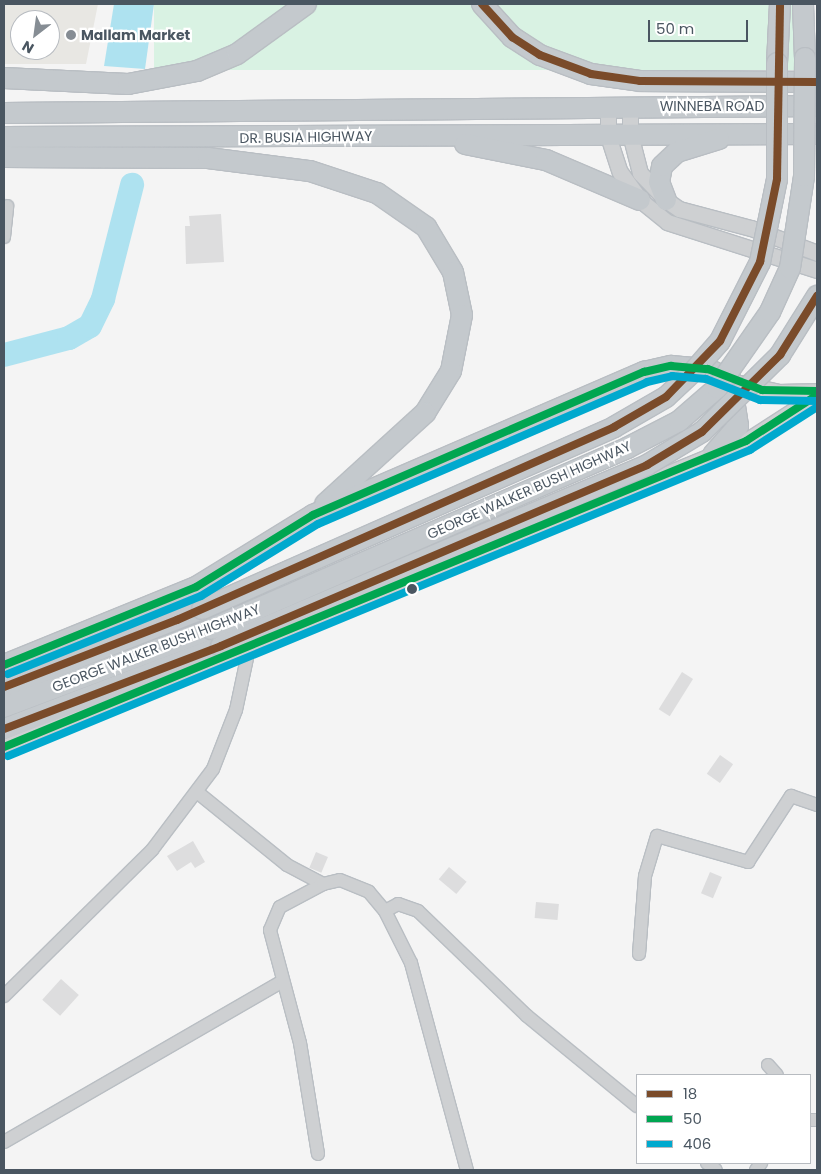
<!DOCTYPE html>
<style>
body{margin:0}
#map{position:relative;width:821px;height:1174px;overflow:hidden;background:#f4f4f4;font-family:Poppins,sans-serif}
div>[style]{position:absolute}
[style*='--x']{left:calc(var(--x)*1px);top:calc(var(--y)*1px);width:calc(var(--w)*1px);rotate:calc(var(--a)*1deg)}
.commercial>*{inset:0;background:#e8e7e3}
.green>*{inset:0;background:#d9f2e3;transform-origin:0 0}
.water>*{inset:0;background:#aee2f0}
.river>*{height:24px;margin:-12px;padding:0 12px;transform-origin:12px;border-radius:12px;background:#aee2f0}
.building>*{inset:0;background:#ddddde;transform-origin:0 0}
.roads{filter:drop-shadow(1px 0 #b9bec3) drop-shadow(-1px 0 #b9bec3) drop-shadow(0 1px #b9bec3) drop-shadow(0 -1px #b9bec3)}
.minor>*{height:12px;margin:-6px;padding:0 6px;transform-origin:6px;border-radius:6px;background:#ced0d2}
.tertiary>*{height:15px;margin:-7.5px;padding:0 7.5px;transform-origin:7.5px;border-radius:7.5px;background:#ced0d2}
.trunk>*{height:20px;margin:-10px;padding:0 10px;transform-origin:10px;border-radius:10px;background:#c4c9cd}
.bridges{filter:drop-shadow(1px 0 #b9bec3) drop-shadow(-1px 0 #b9bec3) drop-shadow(0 1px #b9bec3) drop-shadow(0 -1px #b9bec3)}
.trunk-bridge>*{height:20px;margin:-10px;padding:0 10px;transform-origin:10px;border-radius:10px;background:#c4c9cd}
.bus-1>*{height:8px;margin:-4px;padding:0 4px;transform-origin:4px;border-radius:4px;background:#7a4b2a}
.bus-2>*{height:8px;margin:-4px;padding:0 4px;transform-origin:4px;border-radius:4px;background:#00a651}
.bus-3>*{height:8px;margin:-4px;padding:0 4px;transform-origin:4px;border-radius:4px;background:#00a9ce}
.dots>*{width:14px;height:14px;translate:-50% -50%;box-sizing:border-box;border:2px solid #fff;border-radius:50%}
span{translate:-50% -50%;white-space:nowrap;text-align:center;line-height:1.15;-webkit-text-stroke:4.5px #fff;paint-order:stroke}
.poi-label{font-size:14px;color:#4a5661;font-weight:700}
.left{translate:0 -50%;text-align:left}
.street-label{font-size:14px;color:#4a5661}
.frame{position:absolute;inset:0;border:5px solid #4a5661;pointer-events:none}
.legend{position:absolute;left:636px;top:1074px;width:175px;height:90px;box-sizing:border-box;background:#fff;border:1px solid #b7bbc0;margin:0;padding:6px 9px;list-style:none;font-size:15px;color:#4a5661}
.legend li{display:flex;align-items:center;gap:10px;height:25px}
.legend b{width:25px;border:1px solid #b7bbc0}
.north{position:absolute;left:10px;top:10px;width:50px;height:50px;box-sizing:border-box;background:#fff;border:1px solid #b7bbc0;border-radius:50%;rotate:210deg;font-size:14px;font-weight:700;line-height:20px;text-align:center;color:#4a5661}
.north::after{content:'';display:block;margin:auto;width:18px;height:22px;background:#868d94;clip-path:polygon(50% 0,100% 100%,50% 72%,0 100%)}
.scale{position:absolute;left:648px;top:20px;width:100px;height:22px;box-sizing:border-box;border:2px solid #4a5661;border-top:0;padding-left:6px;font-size:15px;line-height:18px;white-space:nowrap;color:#4a5661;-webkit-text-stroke:4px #fff;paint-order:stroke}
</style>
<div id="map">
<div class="commercial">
<div style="clip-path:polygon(evenodd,4px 4px,98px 4px,86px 64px,4px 64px,4px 4px,20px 20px,50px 20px,50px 50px,20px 50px,20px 20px)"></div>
</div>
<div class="green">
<div style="left:154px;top:4px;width:660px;height:66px"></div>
</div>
<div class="water">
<div style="clip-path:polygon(114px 4px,154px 4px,145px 69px,104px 66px)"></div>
</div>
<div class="river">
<div style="--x:4;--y:355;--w:67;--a:-14.7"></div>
<div style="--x:69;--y:338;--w:24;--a:-30"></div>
<div style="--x:90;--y:326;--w:30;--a:-64"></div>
<div style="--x:103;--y:299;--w:118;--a:-75.7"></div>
</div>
<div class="building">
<div style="clip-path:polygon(221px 214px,224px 262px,186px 264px,185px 226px,190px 226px,189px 216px)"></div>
<div style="left:682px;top:672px;width:13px;height:44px;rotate:32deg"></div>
<div style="left:720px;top:755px;width:16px;height:23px;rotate:35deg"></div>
<div style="clip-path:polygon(193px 841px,205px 862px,195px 868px,191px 862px,177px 871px,167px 856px)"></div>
<div style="left:316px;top:852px;width:13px;height:17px;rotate:23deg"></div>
<div style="left:449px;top:867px;width:23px;height:16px;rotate:40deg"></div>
<div style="left:710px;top:872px;width:13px;height:23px;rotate:23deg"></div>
<div style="left:536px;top:902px;width:23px;height:16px;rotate:5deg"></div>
<div style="left:61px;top:979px;width:24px;height:28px;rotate:42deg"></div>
</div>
<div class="roads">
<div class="minor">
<div style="--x:4;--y:237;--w:31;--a:-84"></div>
<div style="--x:197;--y:792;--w:116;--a:39"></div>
<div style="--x:287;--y:865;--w:41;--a:27.8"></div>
<div style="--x:385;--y:911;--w:15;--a:-28"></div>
<div style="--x:398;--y:904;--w:21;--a:19"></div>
<div style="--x:418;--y:911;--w:151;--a:43.9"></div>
<div style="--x:527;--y:1016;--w:142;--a:39.3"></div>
<div style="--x:639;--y:954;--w:78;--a:-85.6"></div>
<div style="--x:645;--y:876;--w:42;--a:-73.3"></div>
<div style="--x:657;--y:836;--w:95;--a:15.9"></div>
<div style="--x:748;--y:862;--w:79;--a:-56.9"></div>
<div style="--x:791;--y:796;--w:28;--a:19"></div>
<div style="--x:4;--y:996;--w:208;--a:-44.6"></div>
<div style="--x:152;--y:850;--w:101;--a:-53"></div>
<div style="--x:213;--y:769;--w:63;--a:-68.7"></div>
<div style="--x:236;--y:710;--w:62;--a:-78"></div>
<div style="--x:768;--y:1065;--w:13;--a:48"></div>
<div style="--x:810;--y:1120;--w:7;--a:0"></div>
<div style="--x:4;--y:1142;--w:322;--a:-30"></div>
<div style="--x:318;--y:1154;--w:112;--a:-99.2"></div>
<div style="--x:300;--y:1043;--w:117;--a:-104.9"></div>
<div style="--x:270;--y:930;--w:25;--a:-67"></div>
<div style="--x:280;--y:907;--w:49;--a:-28.1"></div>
<div style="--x:323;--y:884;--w:17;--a:-13"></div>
<div style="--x:340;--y:880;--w:31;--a:22"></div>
<div style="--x:369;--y:892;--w:25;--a:50"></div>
<div style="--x:385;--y:911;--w:58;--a:63.4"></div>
<div style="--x:411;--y:963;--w:214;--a:74.9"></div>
<div style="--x:707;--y:1163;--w:11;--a:38"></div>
<div style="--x:756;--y:1170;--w:9;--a:-54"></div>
</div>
<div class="tertiary">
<div style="--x:608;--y:106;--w:30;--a:90"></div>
<div style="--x:608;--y:136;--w:38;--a:72"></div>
<div style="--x:620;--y:172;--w:34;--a:54"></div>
<div style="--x:640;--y:200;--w:35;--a:39"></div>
<div style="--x:667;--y:222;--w:157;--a:17.7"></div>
<div style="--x:630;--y:107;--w:27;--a:90"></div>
<div style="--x:630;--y:134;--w:40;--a:75.6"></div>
<div style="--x:640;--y:173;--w:37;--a:46"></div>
<div style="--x:666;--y:200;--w:16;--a:35"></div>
<div style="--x:679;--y:209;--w:74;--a:14.8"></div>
<div style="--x:751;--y:228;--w:71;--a:20.7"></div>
<div style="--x:740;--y:383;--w:39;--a:13"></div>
<div style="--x:778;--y:392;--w:39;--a:-1"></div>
<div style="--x:4;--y:747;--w:803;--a:-22.41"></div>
<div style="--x:746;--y:441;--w:85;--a:-32.9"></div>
</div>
<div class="trunk">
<div style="--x:482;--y:4;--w:45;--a:47.7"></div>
<div style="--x:512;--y:37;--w:33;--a:33"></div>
<div style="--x:540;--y:55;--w:54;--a:20.4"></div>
<div style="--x:591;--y:74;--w:49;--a:8.1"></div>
<div style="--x:640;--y:81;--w:177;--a:0.3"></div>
<div style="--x:803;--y:4;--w:54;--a:87.9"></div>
<div style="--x:777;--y:63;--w:59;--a:-87.1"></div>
<div style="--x:4;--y:78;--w:124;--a:2.8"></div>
<div style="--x:128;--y:84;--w:70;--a:-10.7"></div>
<div style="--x:197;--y:71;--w:43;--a:-23"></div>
<div style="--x:237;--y:54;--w:85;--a:-35.9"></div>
<div style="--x:4;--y:113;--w:813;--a:-0.49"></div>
<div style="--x:4;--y:137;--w:813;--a:-0.21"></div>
<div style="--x:465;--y:144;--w:83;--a:11.2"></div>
<div style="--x:546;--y:160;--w:102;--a:23.1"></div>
<div style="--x:4;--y:157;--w:204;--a:0.3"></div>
<div style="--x:208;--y:158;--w:103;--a:7.3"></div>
<div style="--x:310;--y:171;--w:71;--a:18.2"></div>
<div style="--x:377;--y:193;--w:60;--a:34.8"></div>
<div style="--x:426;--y:227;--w:52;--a:59"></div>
<div style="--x:453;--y:272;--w:44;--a:78.2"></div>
<div style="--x:462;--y:315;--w:57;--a:101.1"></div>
<div style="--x:451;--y:371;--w:49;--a:121.8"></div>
<div style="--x:425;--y:413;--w:135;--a:137.7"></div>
<div style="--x:666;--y:200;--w:19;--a:-111"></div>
<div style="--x:659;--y:182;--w:16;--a:-79"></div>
<div style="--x:662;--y:166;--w:21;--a:-43"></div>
<div style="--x:677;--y:152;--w:44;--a:-17.2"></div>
<div style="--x:4;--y:665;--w:207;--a:-22.1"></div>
<div style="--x:196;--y:587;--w:137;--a:-31.6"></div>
<div style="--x:313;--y:515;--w:361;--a:-23.4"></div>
<div style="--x:644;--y:372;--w:28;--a:-13"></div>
<div style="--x:671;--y:366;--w:37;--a:5"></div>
<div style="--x:708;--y:369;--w:25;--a:26"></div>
<div style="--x:731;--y:380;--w:47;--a:81.3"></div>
<div style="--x:738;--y:426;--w:38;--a:131"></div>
<div style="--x:4;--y:687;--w:213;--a:-21.5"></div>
<div style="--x:4;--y:707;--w:221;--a:-20.6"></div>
<div style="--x:4;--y:729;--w:232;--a:-20.9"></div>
</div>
</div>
<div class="bridges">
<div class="trunk-bridge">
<div style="--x:202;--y:609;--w:450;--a:-23.8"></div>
<div style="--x:614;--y:427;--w:60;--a:-30"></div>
<div style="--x:666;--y:397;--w:37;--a:-43"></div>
<div style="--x:693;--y:372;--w:41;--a:-48.9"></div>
<div style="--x:720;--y:341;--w:89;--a:-63.1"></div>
<div style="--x:760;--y:262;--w:85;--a:-78.4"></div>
<div style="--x:777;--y:179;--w:116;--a:-90"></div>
<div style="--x:211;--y:629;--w:454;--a:-23.5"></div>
<div style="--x:627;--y:448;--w:59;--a:-27.4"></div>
<div style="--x:679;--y:421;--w:50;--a:-41"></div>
<div style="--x:717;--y:388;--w:93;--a:-55.1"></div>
<div style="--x:770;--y:312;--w:48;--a:-65.6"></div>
<div style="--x:790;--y:268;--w:93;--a:-81.3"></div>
<div style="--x:804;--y:176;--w:118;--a:-89.5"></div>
<div style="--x:221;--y:646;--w:463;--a:-23"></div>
<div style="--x:647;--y:465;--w:64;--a:-31"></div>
<div style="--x:702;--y:432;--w:110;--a:-44.6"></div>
<div style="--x:780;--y:355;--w:70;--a:-57.9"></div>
</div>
</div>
<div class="bus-1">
<div style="--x:482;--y:4;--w:45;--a:47.7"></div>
<div style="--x:512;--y:37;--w:33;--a:33"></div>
<div style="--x:540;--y:55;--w:54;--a:20.4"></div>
<div style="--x:591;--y:74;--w:49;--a:8.1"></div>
<div style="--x:640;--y:81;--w:177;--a:0.3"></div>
<div style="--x:4;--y:687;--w:186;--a:-21.2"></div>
<div style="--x:177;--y:620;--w:478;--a:-23.8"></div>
<div style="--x:614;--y:427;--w:60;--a:-30"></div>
<div style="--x:666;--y:397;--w:78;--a:-46"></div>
<div style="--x:720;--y:341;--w:89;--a:-63.1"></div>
<div style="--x:760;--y:262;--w:85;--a:-78.4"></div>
<div style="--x:777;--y:179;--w:175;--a:-89"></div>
<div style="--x:4;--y:729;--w:232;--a:-20.9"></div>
<div style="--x:221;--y:646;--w:463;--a:-23"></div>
<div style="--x:647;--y:465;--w:64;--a:-31"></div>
<div style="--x:702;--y:432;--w:110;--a:-44.6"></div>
<div style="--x:780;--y:355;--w:70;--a:-57.9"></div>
</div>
<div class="bus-2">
<div style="--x:4;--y:665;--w:207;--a:-22.1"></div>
<div style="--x:196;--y:587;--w:137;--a:-31.6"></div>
<div style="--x:313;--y:515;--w:361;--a:-23.4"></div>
<div style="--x:644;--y:372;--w:28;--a:-13"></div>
<div style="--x:671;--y:366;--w:37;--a:5"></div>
<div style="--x:708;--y:369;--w:58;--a:21.3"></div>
<div style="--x:762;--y:390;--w:55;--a:1"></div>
<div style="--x:4;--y:747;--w:803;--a:-22.41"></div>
<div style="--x:746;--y:441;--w:85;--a:-32.9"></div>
</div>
<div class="bus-3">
<div style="--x:8;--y:674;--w:208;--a:-22"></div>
<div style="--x:201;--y:596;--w:137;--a:-31.6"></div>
<div style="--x:318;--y:524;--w:358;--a:-23.3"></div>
<div style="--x:647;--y:382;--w:26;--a:-13"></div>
<div style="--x:672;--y:376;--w:34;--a:5"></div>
<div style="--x:706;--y:379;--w:58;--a:21.3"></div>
<div style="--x:760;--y:400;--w:57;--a:1"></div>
<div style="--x:8;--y:756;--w:803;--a:-22.41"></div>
<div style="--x:750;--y:450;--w:80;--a:-32.7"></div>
</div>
<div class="dots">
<div style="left:71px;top:35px;background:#868d94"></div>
<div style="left:412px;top:589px;background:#4a5661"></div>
</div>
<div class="poi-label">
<span class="left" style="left:81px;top:35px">Mallam Market</span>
</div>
<div class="street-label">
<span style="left:712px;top:106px">WINNEBA ROAD</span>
<span style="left:306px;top:137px;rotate:-1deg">DR. BUSIA HIGHWAY</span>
<span style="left:529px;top:490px;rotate:-24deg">GEORGE WALKER BUSH HIGHWAY</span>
<span style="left:156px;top:648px;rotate:-21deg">GEORGE WALKER BUSH HIGHWAY</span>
</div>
<div class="frame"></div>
<ul class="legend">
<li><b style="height:6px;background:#7a4b2a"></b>18</li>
<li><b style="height:6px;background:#00a651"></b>50</li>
<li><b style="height:6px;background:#00a9ce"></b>406</li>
</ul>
<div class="north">N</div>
<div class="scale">50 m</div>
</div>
